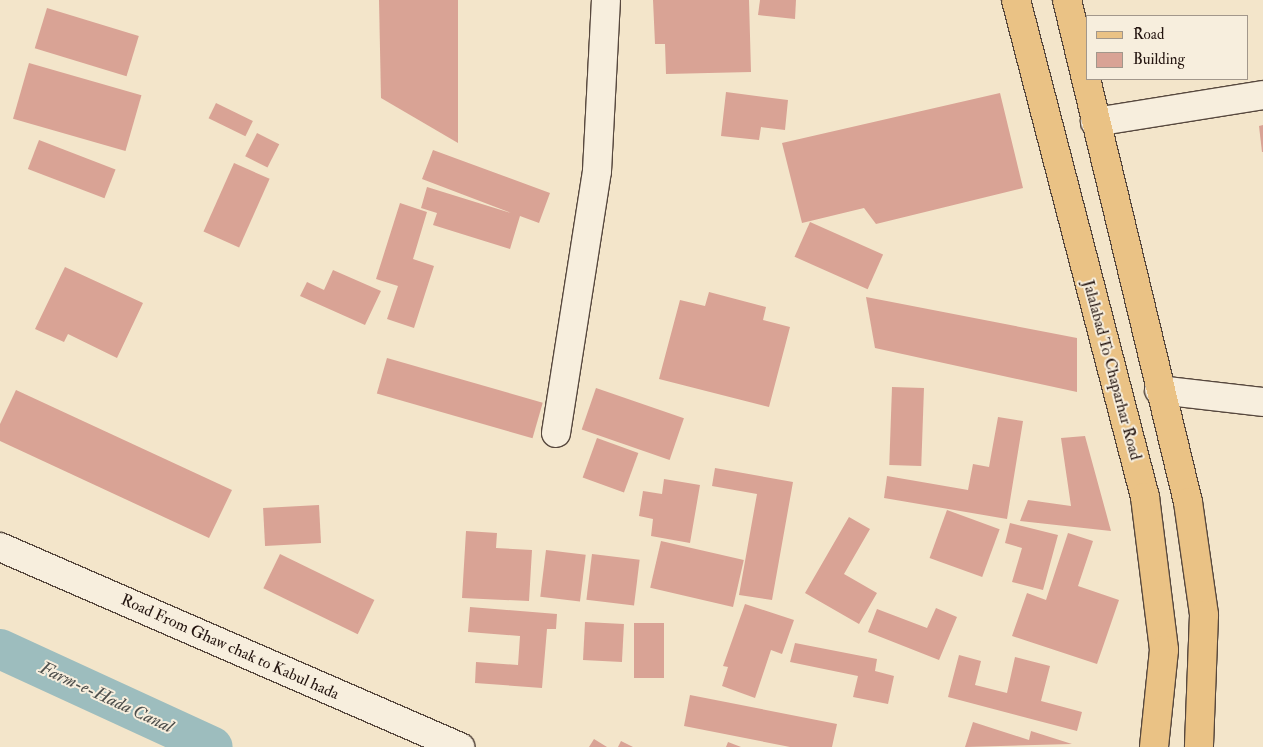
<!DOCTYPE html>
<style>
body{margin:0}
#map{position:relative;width:1263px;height:747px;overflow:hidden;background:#f3e5ca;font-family:"IM FELL Double Pica",serif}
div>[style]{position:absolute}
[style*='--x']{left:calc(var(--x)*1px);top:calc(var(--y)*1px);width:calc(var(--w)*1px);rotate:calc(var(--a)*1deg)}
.canal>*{height:40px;margin:-20px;padding:0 20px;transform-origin:20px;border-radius:20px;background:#9dbdbe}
.building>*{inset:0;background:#d9a395;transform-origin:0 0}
.roads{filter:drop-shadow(1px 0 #57483e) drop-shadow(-1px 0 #57483e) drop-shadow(0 1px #57483e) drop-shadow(0 -1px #57483e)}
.minor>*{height:28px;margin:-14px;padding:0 14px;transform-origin:14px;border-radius:14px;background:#f7eedd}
.major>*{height:28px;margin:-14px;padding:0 14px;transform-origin:14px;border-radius:14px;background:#eac285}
span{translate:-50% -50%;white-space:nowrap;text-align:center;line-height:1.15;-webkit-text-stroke:4px #f7eedd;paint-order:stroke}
.street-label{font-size:16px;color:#23140f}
.water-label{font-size:18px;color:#4e4f4c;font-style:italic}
.legend{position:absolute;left:1086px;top:15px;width:162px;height:65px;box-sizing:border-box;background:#f7eedd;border:1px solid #a2978b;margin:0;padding:6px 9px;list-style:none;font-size:15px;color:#23140f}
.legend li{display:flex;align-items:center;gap:10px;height:25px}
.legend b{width:25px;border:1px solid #a2978b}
</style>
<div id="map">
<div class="canal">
<div style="--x:0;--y:649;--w:234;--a:24.7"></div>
</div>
<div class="building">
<div style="clip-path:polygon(379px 0,458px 0,458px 143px,381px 98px)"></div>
<div style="clip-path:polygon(653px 0,749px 0,751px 72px,666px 74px,665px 44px,655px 44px)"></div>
<div style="clip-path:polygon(760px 0,796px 0,795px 19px,758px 15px)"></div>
<div style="left:47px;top:8px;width:96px;height:42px;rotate:17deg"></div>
<div style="left:29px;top:63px;width:117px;height:58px;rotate:16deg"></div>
<div style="clip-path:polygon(726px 92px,788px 100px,785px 130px,761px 127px,759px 140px,721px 136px)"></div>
<div style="clip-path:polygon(1000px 93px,1023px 188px,876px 224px,864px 208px,802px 223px,782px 143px)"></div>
<div style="left:216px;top:103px;width:41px;height:17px;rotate:26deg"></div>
<div style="clip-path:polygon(1263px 125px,1263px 152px,1262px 152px,1259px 126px)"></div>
<div style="left:257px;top:133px;width:25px;height:26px;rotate:27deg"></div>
<div style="left:39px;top:140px;width:82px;height:31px;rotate:21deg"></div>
<div style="clip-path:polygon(433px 150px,550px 193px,539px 223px,520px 216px,510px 249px,433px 225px,437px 213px,421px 208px,427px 187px,511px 213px,422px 179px)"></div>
<div style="left:234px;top:163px;width:39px;height:75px;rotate:24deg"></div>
<div style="clip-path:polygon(400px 203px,427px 212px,413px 259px,434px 266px,414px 328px,387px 319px,398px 286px,376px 279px)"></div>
<div style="left:810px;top:222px;width:80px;height:38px;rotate:24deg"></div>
<div style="clip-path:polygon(65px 267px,143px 303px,117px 358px,68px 334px,64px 342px,35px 329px)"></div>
<div style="clip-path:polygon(333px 270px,381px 291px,365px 325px,300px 296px,307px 282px,324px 290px)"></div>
<div style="clip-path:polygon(709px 292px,766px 307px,763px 320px,790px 327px,769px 407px,659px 379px,680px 300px,705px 306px)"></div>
<div style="clip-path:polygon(866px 297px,1077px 338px,1077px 392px,875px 348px)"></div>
<div style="left:387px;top:358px;width:162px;height:37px;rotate:16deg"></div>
<div style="left:892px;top:387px;width:32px;height:78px;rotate:2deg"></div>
<div style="left:596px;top:388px;width:93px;height:44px;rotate:19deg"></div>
<div style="clip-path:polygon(16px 390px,232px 490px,209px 538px,0 441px,0 424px)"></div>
<div style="clip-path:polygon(998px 417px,1023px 421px,1007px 519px,884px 498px,887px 476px,968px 490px,973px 464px,989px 467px)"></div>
<div style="clip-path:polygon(1085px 436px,1111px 531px,1020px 521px,1028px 500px,1071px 506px,1061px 438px)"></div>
<div style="left:597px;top:438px;width:44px;height:42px;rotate:20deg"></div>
<div style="clip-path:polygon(715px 468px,793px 482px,772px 600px,739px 595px,757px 494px,712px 486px)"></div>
<div style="clip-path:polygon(664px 479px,700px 485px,690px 543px,651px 536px,653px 519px,639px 516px,643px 491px,662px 494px)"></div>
<div style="left:319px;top:505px;width:38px;height:56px;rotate:87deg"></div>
<div style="left:947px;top:510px;width:56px;height:51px;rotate:20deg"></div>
<div style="clip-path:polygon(849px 517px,870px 529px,844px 574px,877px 593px,859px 624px,805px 593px)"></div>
<div style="clip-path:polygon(1010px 523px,1058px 535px,1043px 590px,1012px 582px,1022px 548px,1005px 543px)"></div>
<div style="clip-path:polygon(466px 531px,497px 533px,496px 548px,532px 550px,529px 601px,462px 598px)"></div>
<div style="clip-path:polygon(1068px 533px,1093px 541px,1078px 586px,1119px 600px,1097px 664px,1012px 636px,1027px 593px,1046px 600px)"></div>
<div style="left:661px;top:541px;width:85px;height:48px;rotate:13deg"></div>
<div style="left:546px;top:550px;width:40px;height:47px;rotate:7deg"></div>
<div style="left:280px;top:554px;width:105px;height:38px;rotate:26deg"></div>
<div style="left:592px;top:554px;width:48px;height:46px;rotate:7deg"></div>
<div style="clip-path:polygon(745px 604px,794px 620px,782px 654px,771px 650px,755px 698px,722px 686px,728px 667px,723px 666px)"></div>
<div style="clip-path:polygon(470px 607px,557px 614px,556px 629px,547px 629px,542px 688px,475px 683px,476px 662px,518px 665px,520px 636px,468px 632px)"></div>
<div style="clip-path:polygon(936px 608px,957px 617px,939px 660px,868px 632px,877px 609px,927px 628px)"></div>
<div style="left:585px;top:622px;width:39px;height:38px;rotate:3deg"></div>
<div style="left:634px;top:623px;width:30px;height:55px"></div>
<div style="clip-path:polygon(795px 643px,877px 659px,875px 671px,894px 676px,888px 704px,853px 697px,858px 676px,790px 662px)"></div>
<div style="clip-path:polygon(959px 655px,981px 661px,975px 685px,1007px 693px,1015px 657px,1050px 666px,1041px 701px,1082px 712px,1077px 731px,948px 697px)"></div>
<div style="clip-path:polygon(690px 695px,837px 724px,832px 747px,790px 747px,684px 726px)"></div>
<div style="clip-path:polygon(973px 722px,1029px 740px,1031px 731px,1072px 744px,965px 747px)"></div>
<div style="clip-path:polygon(594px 739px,607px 747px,589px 747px)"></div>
<div style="clip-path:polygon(621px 741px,633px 747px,618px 747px)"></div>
<div style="clip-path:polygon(728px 742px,741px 747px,726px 747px)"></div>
</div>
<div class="roads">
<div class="minor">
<div style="--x:1095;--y:122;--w:170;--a:-9.1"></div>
<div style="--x:1159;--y:390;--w:105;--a:6.6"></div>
<div style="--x:556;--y:433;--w:265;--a:-81.1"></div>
<div style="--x:597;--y:171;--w:171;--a:-87"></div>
<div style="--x:0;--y:547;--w:502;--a:23.5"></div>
</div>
<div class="major">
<div style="--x:1016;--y:0;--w:513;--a:75.45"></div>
<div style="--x:1145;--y:497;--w:154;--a:82.9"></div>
<div style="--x:1164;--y:650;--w:98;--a:95.9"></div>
<div style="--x:1067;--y:0;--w:516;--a:76.45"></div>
<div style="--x:1188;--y:502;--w:114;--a:81.9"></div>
<div style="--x:1204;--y:615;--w:132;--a:92.2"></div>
</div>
</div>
<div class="street-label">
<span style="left:1112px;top:370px;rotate:75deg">Jalalabad To Chaparhar Road</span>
<span style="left:230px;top:647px;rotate:24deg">Road From Ghaw chak to Kabul hada</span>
</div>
<div class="water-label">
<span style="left:106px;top:698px;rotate:25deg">Farm-e-Hada Canal</span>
</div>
<ul class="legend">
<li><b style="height:6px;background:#eac285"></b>Road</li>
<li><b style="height:14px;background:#d9a395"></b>Building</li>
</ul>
</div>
